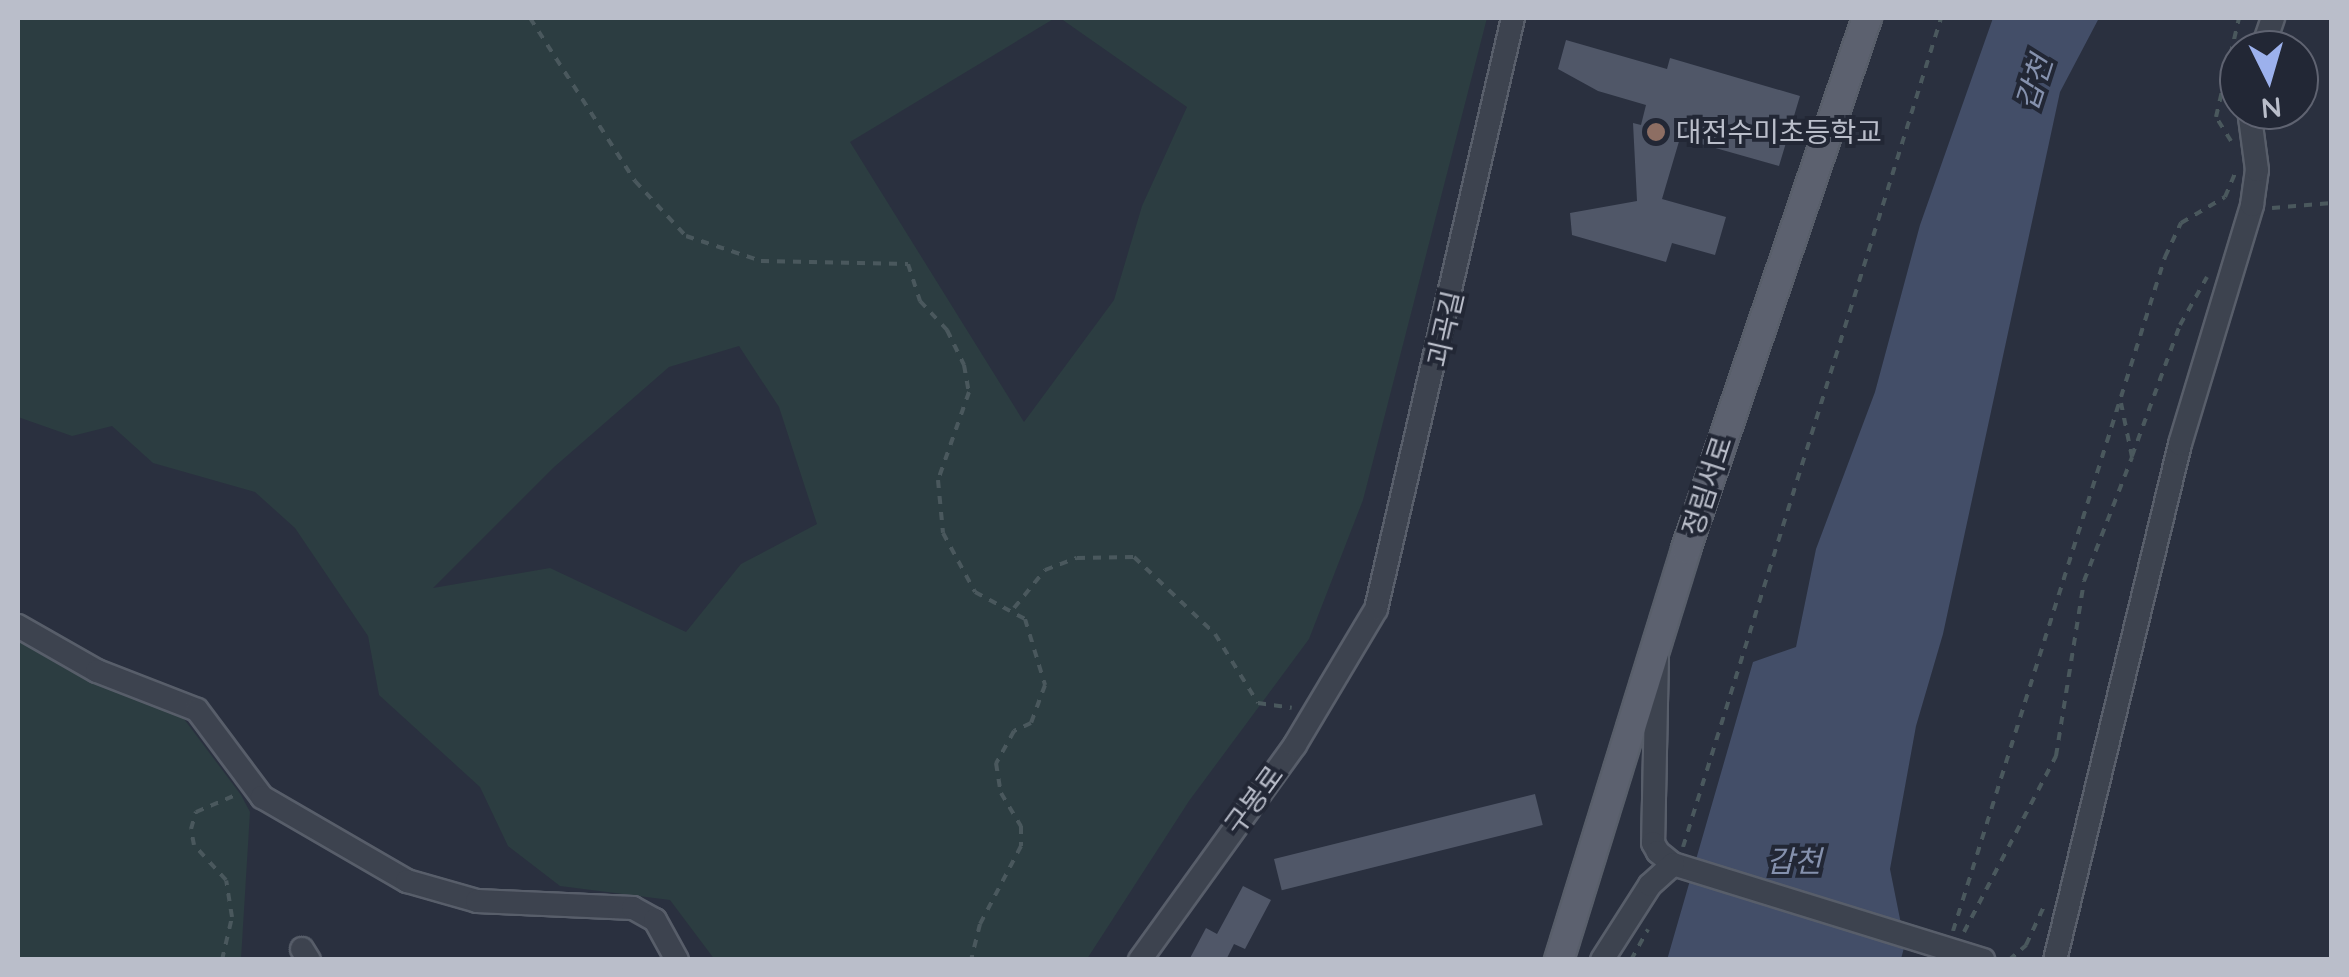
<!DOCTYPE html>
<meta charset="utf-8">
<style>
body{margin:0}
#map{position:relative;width:2349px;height:977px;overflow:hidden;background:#2a303f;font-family:Quicksand,"Noto Sans KR",sans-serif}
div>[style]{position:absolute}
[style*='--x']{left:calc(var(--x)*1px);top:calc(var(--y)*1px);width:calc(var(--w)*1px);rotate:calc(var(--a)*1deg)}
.green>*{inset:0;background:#2c3d41}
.water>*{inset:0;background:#434e68}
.building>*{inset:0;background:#505768;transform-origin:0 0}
.path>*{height:4px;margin-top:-2px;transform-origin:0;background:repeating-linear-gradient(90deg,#4a585d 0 8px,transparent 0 16px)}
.roads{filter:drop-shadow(2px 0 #585e6a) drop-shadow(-2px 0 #585e6a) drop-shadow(0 2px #585e6a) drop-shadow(0 -2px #585e6a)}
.minor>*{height:22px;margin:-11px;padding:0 11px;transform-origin:11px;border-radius:11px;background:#3d434f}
.major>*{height:28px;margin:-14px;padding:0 14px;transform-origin:14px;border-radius:14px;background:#5c616f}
.dots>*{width:28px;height:28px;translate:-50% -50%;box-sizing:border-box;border:5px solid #222735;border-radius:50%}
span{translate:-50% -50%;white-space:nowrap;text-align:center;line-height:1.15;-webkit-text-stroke:8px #222735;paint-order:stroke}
.poi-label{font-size:28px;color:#babeca}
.left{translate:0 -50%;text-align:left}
.street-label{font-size:28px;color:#babeca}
.water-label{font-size:30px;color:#8591ad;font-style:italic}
.frame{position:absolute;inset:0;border:20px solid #babeca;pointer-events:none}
.north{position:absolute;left:2219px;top:30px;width:100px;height:100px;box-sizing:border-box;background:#222735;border:2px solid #5f6371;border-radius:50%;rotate:175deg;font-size:28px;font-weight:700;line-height:40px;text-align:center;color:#babeca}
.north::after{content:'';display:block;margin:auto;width:35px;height:45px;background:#9cb1ed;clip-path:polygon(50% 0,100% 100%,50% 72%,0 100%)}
</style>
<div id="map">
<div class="green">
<div style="clip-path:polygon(evenodd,18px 18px,1055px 18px,850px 142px,1024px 422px,1114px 300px,1142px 206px,1187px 107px,1060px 18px,1487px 18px,1363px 500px,1309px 639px,1189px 801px,1087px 959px,715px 960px,670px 900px,560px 886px,508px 846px,480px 787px,379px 695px,368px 636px,295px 528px,255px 492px,153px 463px,112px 426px,72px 436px,18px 417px,18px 18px,739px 346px,779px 407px,817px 524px,741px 564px,686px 632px,550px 568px,433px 588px,553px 468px,669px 367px,739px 346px)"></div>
<div style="clip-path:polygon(18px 640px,169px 699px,241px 795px,250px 812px,241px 959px,18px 959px)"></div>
</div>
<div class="water">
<div style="clip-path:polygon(1993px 18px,2099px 18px,2060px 92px,1943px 634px,1916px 726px,1890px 869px,1905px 944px,1901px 959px,1667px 960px,1753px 662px,1796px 647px,1816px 549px,1875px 392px,1920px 225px)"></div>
</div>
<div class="building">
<div style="clip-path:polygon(1566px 40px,1667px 69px,1670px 58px,1800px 96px,1779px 166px,1680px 138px,1662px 199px,1726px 217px,1715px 255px,1672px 243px,1666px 262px,1572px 235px,1570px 213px,1637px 201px,1633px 123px,1641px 125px,1646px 105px,1598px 91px,1558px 69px)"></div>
<div style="left:1535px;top:794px;width:32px;height:269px;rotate:76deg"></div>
<div style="clip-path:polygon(1243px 886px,1271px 900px,1245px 949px,1234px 944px,1226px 960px,1189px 960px,1206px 928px,1217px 934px)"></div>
</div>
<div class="path">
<div style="--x:530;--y:18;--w:194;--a:57.2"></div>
<div style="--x:635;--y:181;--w:75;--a:47.2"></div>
<div style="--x:686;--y:236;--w:79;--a:18.4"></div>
<div style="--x:761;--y:261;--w:147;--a:1.2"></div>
<div style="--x:908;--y:264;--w:39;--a:72"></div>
<div style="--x:920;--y:301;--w:40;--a:47"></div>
<div style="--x:947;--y:330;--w:39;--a:64"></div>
<div style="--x:964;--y:365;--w:27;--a:80"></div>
<div style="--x:969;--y:392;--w:93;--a:109.4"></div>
<div style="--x:938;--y:480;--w:53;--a:84.6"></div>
<div style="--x:943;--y:533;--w:67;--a:61.5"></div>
<div style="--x:975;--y:592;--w:57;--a:28.4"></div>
<div style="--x:1025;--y:619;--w:69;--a:73.1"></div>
<div style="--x:1045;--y:685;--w:40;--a:110.2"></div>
<div style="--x:1031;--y:723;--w:19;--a:155"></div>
<div style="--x:1014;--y:731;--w:37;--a:119"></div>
<div style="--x:996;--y:763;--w:30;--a:81"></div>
<div style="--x:1001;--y:793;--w:39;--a:59"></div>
<div style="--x:1021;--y:826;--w:20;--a:90"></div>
<div style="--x:1021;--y:846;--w:88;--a:117.7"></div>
<div style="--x:980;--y:924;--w:37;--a:104"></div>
<div style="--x:2231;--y:141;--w:28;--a:-122"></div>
<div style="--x:2216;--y:117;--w:102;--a:-76.9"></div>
<div style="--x:2272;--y:208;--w:60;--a:-4.8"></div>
<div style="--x:2132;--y:456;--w:140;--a:-69.9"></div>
<div style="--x:2180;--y:325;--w:55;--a:-60.6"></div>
<div style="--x:1014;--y:608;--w:49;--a:-50.8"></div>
<div style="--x:1045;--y:570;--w:34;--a:-21"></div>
<div style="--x:1077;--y:558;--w:57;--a:-1"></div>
<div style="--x:1134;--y:557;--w:112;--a:43.5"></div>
<div style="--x:1215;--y:634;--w:81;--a:58.1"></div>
<div style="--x:1258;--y:703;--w:34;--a:8"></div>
<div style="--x:1683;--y:847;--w:868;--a:-72.71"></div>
<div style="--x:1953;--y:931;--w:707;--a:-72.54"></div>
<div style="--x:2165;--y:257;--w:38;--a:-65"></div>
<div style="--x:2181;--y:223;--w:51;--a:-30.6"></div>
<div style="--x:2225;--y:197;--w:25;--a:-67"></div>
<div style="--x:1964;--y:932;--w:199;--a:-62.4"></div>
<div style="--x:2056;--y:756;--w:177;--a:-80.9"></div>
<div style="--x:2084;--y:581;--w:133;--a:-68.8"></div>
<div style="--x:2132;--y:457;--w:55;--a:-101.5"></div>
<div style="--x:222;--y:960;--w:44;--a:-76.9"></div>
<div style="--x:232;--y:917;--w:37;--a:-99"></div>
<div style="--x:226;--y:880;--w:47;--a:-132.4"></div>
<div style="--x:194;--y:845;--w:16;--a:-101"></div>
<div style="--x:191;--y:829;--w:18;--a:-74"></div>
<div style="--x:196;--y:812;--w:46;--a:-23.2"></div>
<div style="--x:1631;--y:960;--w:35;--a:-61"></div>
<div style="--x:2009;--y:960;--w:23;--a:-41"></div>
<div style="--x:2026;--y:945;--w:47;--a:-65.1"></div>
</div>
<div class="roads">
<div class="minor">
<div style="--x:2262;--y:50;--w:34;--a:-71"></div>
<div style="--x:18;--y:626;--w:91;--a:29.7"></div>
<div style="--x:97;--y:671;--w:107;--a:21.3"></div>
<div style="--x:197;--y:710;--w:109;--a:53.2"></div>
<div style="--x:262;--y:797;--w:168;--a:30.1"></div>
<div style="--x:407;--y:881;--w:73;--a:15.9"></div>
<div style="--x:477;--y:901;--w:156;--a:2.6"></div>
<div style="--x:633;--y:908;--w:25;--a:29"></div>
<div style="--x:655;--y:920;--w:46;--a:61.2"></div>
<div style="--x:1657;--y:656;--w:187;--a:91.2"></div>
<div style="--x:1653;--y:843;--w:10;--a:61"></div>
<div style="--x:1658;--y:852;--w:19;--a:39"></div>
<div style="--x:1673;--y:864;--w:325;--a:17.2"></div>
<div style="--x:302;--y:949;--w:13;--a:58"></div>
<div style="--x:1140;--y:960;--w:265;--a:-54.2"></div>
<div style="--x:1295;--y:745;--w:158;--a:-59.2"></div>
<div style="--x:1376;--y:609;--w:607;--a:-76.95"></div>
<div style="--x:1602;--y:960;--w:89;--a:-57.4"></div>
<div style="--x:1650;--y:885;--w:31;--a:-42"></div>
<div style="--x:2055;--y:960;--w:531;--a:-76.38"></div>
<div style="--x:2180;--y:444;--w:250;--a:-73.2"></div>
<div style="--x:2252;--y:205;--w:35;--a:-82"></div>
<div style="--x:2257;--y:170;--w:61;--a:-97.6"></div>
</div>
<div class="major">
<div style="--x:1559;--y:960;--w:430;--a:-72.8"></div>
<div style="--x:1686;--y:549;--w:561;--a:-71.18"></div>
</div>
</div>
<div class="dots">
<div style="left:1656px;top:132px;background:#8d6e63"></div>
</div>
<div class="poi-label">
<span class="left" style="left:1676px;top:132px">대전수미초등학교</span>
</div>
<div class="street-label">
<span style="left:1445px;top:329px;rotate:-77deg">괴곡길</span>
<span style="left:1707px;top:486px;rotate:-72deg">정림서로</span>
<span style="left:1254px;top:800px;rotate:-54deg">구봉로</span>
</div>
<div class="water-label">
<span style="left:2034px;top:83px;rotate:-72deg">갑천</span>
<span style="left:1794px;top:861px">갑천</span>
</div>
<div class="frame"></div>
<div class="north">N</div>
</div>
